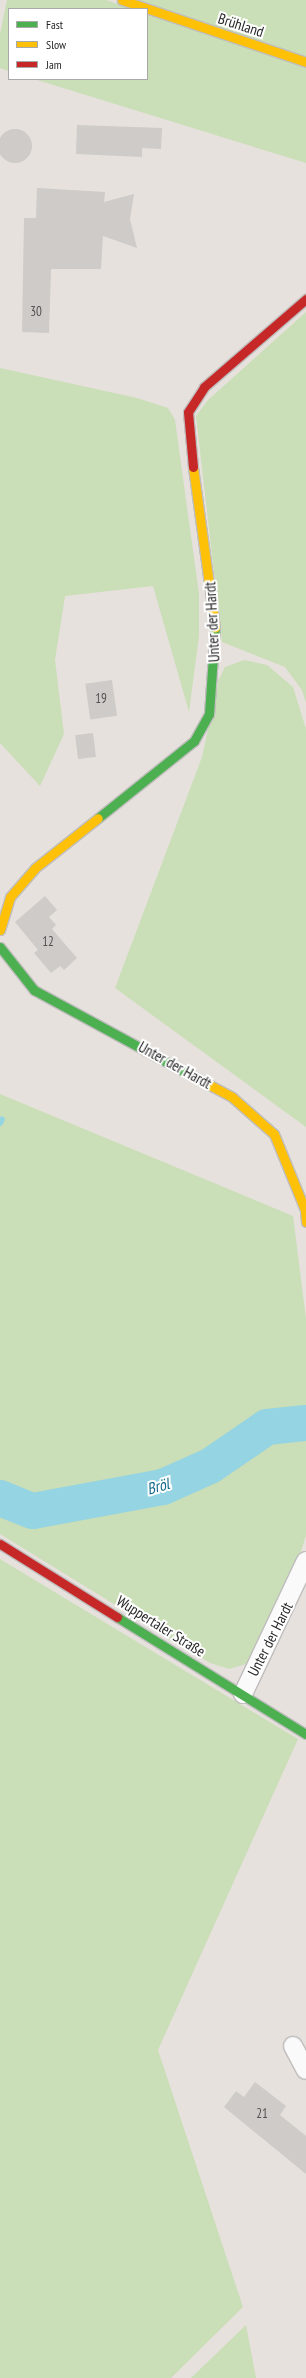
<!DOCTYPE html>
<meta charset="utf-8">
<style>
body{margin:0}
#map{position:relative;width:306px;height:2378px;overflow:hidden;background:#e6e1dc;font-family:"PT Sans Narrow",sans-serif}
div>[style]{position:absolute}
[style*='--x']{left:calc(var(--x)*1px);top:calc(var(--y)*1px);width:calc(var(--w)*1px);rotate:calc(var(--a)*1deg)}
.green>*{inset:0;background:#cadeb7}
.stream>*{height:6px;margin:-3px;padding:0 3px;transform-origin:3px;border-radius:3px;background:#95d4e2}
.river>*{height:36px;margin:-18px;padding:0 18px;transform-origin:18px;border-radius:18px;background:#95d4e2}
.building>*{inset:0;background:#cecbc8;transform-origin:0 0}
.round{border-radius:50%}
.roads{filter:drop-shadow(1px 0 #bfbdbd) drop-shadow(-1px 0 #bfbdbd) drop-shadow(0 1px #bfbdbd) drop-shadow(0 -1px #bfbdbd)}
.street>*{height:18px;margin:-9px;padding:0 9px;transform-origin:9px;border-radius:9px;background:#fbfafa}
.fast>*{height:9px;margin:-4.5px;padding:0 4.5px;transform-origin:4.5px;border-radius:4.5px;background:#4caf50}
.slow>*{height:9px;margin:-4.5px;padding:0 4.5px;transform-origin:4.5px;border-radius:4.5px;background:#ffc107}
.jam>*{height:9px;margin:-4.5px;padding:0 4.5px;transform-origin:4.5px;border-radius:4.5px;background:#c62828}
span{translate:-50% -50%;white-space:nowrap;text-align:center;line-height:1.15;-webkit-text-stroke:4px #fff;paint-order:stroke}
.number-label{font-size:13px;color:#525150}
.number-label span{-webkit-text-stroke-width:0}
.street-label{font-size:15px;color:#272727}
.water-label{font-size:16px;color:#166b8c;font-style:italic}
.legend{position:absolute;left:8px;top:8px;width:140px;height:72px;box-sizing:border-box;background:#fff;border:1px solid #a9a9a9;margin:0;padding:5px 7px;list-style:none;font-size:12px;color:#272727}
.legend li{display:flex;align-items:center;gap:8px;height:20px}
.legend b{width:20px;border:1px solid #a9a9a9}
</style>
<div id="map">
<div class="green">
<div style="clip-path:polygon(7px 0,106px 0,133px 9px,9px 9px,9px 71px,0 68px,0 34px)"></div>
<div style="clip-path:polygon(136px 0,306px 0,306px 57px)"></div>
<div style="clip-path:polygon(147px 14px,306px 67px,306px 163px,34px 79px,147px 79px)"></div>
<div style="clip-path:polygon(306px 312px,306px 703px,302px 690px,285px 667px,222px 642px,196px 416px,208px 400px)"></div>
<div style="clip-path:polygon(0 368px,137px 398px,168px 408px,175px 420px,199px 594px,199px 636px,189px 712px,153px 586px,65px 596px,55px 660px,64px 734px,40px 786px,0 743px)"></div>
<div style="clip-path:polygon(244px 660px,267px 665px,293px 687px,306px 729px,306px 1127px,115px 988px,202px 757px,219px 679px,225px 667px)"></div>
<div style="clip-path:polygon(0 1094px,293px 1216px,306px 1319px,306px 1535px,295px 1572px,246px 1664px,229px 1669px,210px 1663px,0 1534px)"></div>
<div style="clip-path:polygon(0 1559px,298px 1739px,158px 2050px,243px 2307px,171px 2378px,0 2378px)"></div>
<div style="clip-path:polygon(246px 2325px,256px 2378px,191px 2378px)"></div>
</div>
<div class="stream">
<div style="--x:0;--y:1123;--w:4;--a:-63"></div>
</div>
<div class="river">
<div style="--x:0;--y:1498;--w:35;--a:22"></div>
<div style="--x:33;--y:1511;--w:132;--a:-10.5"></div>
<div style="--x:163;--y:1487;--w:51;--a:-24.1"></div>
<div style="--x:210;--y:1466;--w:69;--a:-34.4"></div>
<div style="--x:267;--y:1427;--w:39;--a:-6"></div>
</div>
<div class="building">
<div style="clip-path:polygon(77px 125px,162px 128px,161px 149px,142px 148px,142px 157px,76px 154px)"></div>
<div class="round" style="left:-2px;top:129px;width:34px;height:34px"></div>
<div style="clip-path:polygon(37px 188px,105px 192px,104px 202px,134px 194px,130px 219px,137px 248px,103px 236px,101px 269px,51px 269px,49px 333px,22px 332px,24px 218px,36px 218px)"></div>
<div style="left:112px;top:680px;width:36px;height:27px;rotate:82deg"></div>
<div style="left:93px;top:733px;width:24px;height:18px;rotate:83deg"></div>
<div style="clip-path:polygon(45px 896px,57px 910px,49px 917px,56px 925px,52px 929px,77px 958px,64px 970px,60px 966px,51px 973px,34px 953px,38px 950px,15px 922px)"></div>
<div style="clip-path:polygon(255px 2082px,286px 2106px,280px 2115px,306px 2136px,306px 2174px,224px 2107px,236px 2091px,244px 2097px)"></div>
</div>
<div class="roads">
<div class="street">
<div style="--x:243;--y:1694;--w:147;--a:-64.7"></div>
<div style="--x:293;--y:2046;--w:27;--a:62"></div>
</div>
<div class="fast">
<div style="--x:98;--y:818;--w:123;--a:-38.7"></div>
<div style="--x:194;--y:741;--w:31;--a:-61"></div>
<div style="--x:209;--y:714;--w:87;--a:-86.1"></div>
<div style="--x:0;--y:947;--w:55;--a:51.7"></div>
<div style="--x:34;--y:990;--w:176;--a:28.5"></div>
<div style="--x:117;--y:1617;--w:222;--a:31.8"></div>
</div>
<div class="slow">
<div style="--x:122;--y:0;--w:194;--a:18.6"></div>
<div style="--x:193;--y:467;--w:162;--a:82.2"></div>
<div style="--x:0;--y:930;--w:34;--a:-73"></div>
<div style="--x:10;--y:897;--w:38;--a:-49"></div>
<div style="--x:35;--y:868;--w:80;--a:-38.4"></div>
<div style="--x:189;--y:1074;--w:49;--a:28.1"></div>
<div style="--x:232;--y:1097;--w:56;--a:41.4"></div>
<div style="--x:274;--y:1134;--w:82;--a:67.8"></div>
<div style="--x:305;--y:1210;--w:12;--a:85"></div>
</div>
<div class="jam">
<div style="--x:193;--y:467;--w:55;--a:-95.2"></div>
<div style="--x:188;--y:412;--w:30;--a:-57"></div>
<div style="--x:204;--y:387;--w:135;--a:-40.8"></div>
<div style="--x:0;--y:1544;--w:138;--a:32"></div>
</div>
</div>
<div class="number-label">
<span style="left:36px;top:312px">30</span>
<span style="left:101px;top:699px">19</span>
<span style="left:48px;top:942px">12</span>
<span style="left:262px;top:2114px">21</span>
</div>
<div class="street-label">
<span style="left:241px;top:25px;rotate:18deg">Brühland</span>
<span style="left:212px;top:622px;rotate:-93deg">Unter der Hardt</span>
<span style="left:175px;top:1065px;rotate:29deg">Unter der Hardt</span>
<span style="left:161px;top:1626px;rotate:32deg">Wuppertaler Straße</span>
<span style="left:270px;top:1639px;rotate:-63deg">Unter der Hardt</span>
</div>
<div class="water-label">
<span style="left:158px;top:1486px;rotate:-16deg">Bröl</span>
</div>
<ul class="legend">
<li><b style="height:5px;background:#4caf50"></b>Fast</li>
<li><b style="height:5px;background:#ffc107"></b>Slow</li>
<li><b style="height:5px;background:#c62828"></b>Jam</li>
</ul>
</div>
